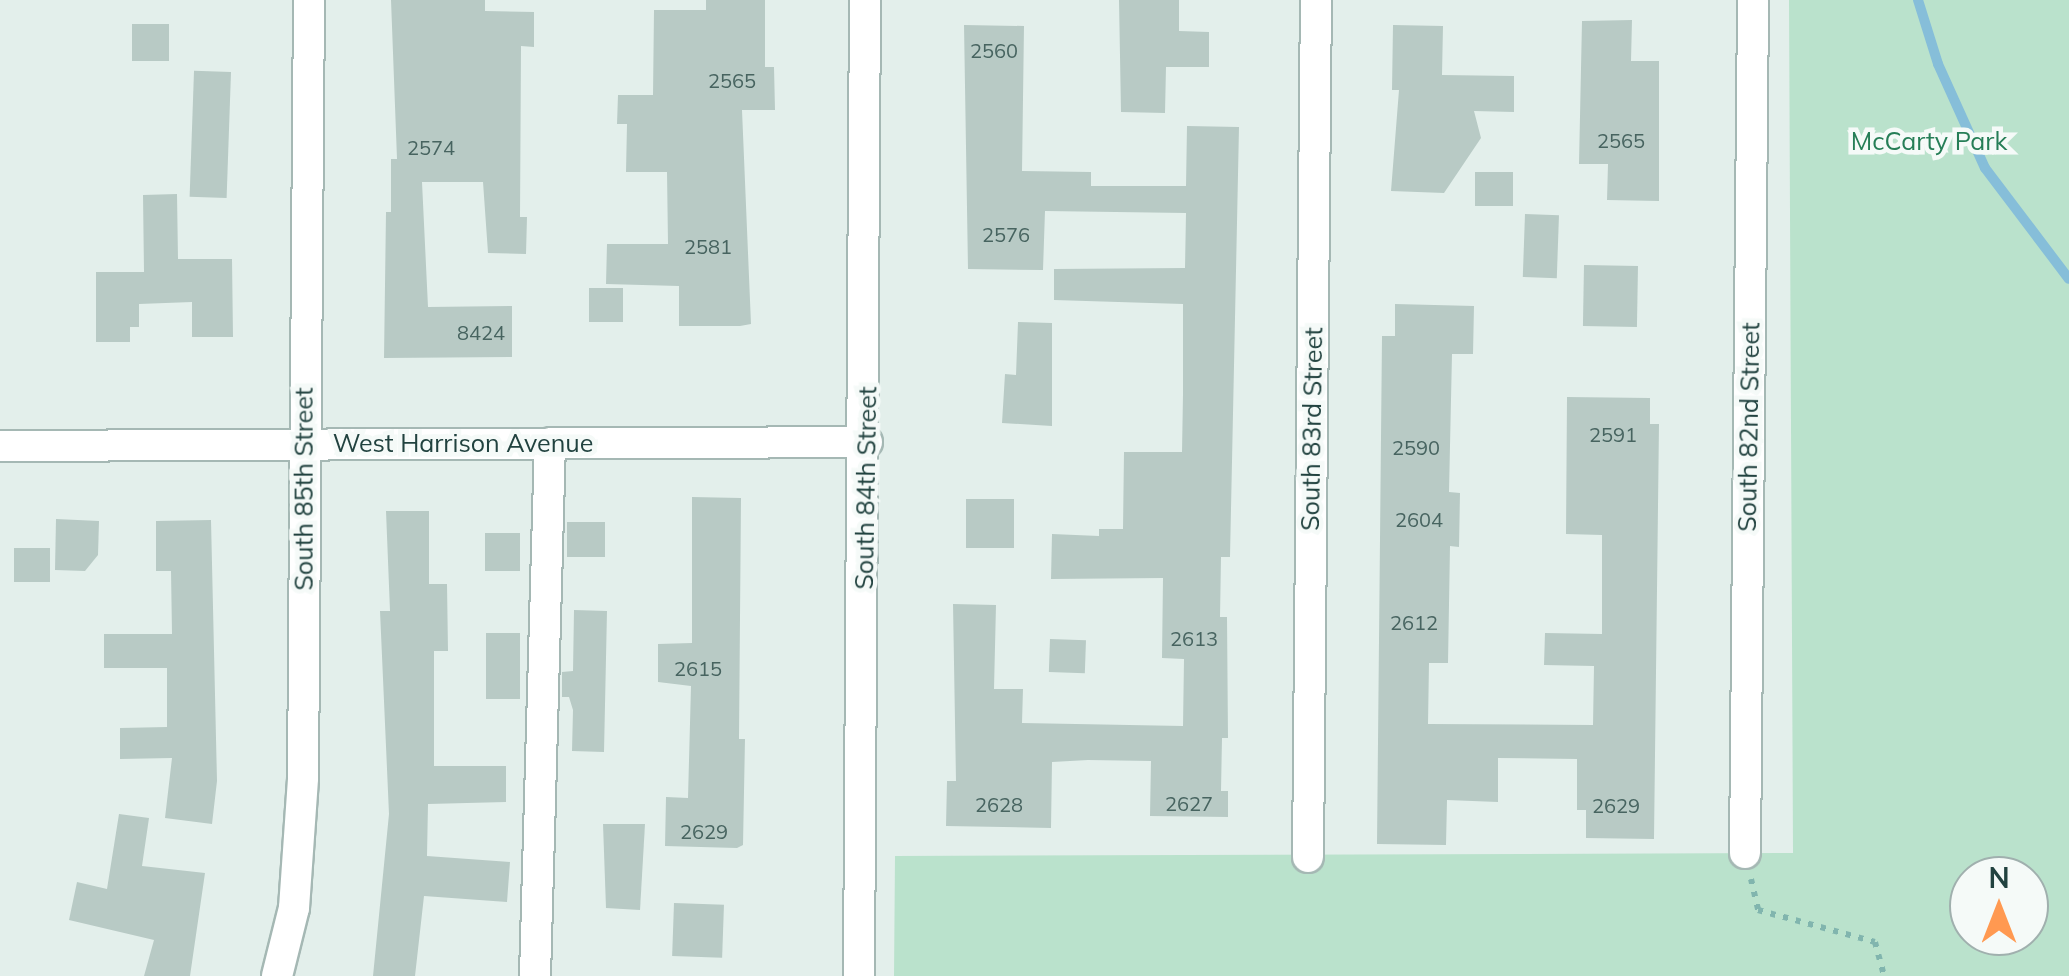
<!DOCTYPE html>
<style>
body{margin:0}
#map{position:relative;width:2069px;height:976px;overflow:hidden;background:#e3efeb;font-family:Mulish,sans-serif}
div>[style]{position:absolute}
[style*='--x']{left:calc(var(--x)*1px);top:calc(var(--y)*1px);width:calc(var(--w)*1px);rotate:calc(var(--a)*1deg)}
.green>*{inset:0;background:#bae2cc}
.stream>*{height:10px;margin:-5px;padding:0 5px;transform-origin:5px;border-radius:5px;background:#86bed9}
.building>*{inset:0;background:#b8cac5;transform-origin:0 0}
.path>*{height:6px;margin-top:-3px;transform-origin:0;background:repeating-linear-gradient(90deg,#81b5ae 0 5px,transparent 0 13px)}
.roads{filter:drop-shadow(2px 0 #a5b8b4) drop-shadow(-2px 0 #a5b8b4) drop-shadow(0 2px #a5b8b4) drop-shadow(0 -2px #a5b8b4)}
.minor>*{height:30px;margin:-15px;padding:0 15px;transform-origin:15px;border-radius:15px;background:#fff}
span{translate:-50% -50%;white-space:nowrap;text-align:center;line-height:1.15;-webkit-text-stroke:9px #f5faf8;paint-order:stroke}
.number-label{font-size:20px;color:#476460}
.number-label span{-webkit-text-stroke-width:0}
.park-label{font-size:25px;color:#267e57}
.street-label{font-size:25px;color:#21423f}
.north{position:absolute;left:1949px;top:856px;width:100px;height:100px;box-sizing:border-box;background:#f5faf8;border:2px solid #a0b0ae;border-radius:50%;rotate:0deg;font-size:28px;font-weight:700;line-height:40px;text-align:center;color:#21423f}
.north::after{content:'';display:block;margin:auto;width:35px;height:45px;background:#ff9951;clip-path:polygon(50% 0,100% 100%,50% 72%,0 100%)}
</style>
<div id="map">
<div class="green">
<div style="clip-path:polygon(evenodd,1789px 0,2069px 0,2069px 976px,894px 976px,895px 856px,1793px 853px,1789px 0,1969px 876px,2029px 876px,2029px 936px,1969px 936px,1969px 876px)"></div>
</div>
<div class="stream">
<div style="--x:1918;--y:0;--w:67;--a:72.6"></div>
<div style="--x:1938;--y:64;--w:114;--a:65.7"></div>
<div style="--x:1985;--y:168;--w:139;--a:52.9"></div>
</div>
<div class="building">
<div style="clip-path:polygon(391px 0,485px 0,485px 11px,534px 12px,534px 47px,521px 46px,520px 217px,527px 217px,526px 254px,488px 253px,483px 182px,422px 182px,428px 307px,512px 306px,512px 357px,384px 358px,386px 212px,391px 212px,391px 159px,397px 159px)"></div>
<div style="clip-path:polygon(706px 0,765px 0,765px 67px,774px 67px,775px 110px,742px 110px,751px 324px,740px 326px,679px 326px,679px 286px,606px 284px,607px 244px,668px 244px,667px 172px,626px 172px,627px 124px,617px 124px,618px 95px,653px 95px,654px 10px,706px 10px)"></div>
<div style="clip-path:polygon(1119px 0,1179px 0,1179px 31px,1209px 32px,1209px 67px,1166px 67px,1165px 113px,1121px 112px)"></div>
<div style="clip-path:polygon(1632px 20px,1631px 61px,1659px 61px,1659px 201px,1607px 200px,1608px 164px,1579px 164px,1582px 21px)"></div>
<div style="left:132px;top:24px;width:37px;height:37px"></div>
<div style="clip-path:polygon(964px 25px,1024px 26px,1022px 171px,1091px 172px,1091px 186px,1186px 186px,1187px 126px,1239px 127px,1230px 557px,1221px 557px,1220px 617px,1227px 617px,1228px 738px,1222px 738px,1221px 791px,1228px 791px,1228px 817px,1150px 816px,1151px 761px,1088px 760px,1052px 762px,1051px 828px,946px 826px,947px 781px,956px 781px,953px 604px,996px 605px,994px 689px,1023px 689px,1022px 723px,1183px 726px,1184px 659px,1162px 658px,1163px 578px,1051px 579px,1052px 534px,1099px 536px,1099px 529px,1123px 529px,1124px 452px,1182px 452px,1183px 394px,1183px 304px,1054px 300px,1054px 269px,1185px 268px,1186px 213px,1045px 211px,1043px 270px,968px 269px)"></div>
<div style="clip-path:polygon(1393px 25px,1443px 26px,1442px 75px,1514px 76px,1514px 112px,1474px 111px,1481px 138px,1444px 193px,1391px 191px,1399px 90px,1392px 90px)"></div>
<div style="left:231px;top:72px;width:126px;height:37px;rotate:92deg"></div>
<div style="left:1475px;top:172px;width:38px;height:34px"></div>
<div style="clip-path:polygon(177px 194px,178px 259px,232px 259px,233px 337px,192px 337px,192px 302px,139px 304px,139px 327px,130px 327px,130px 342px,96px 342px,96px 272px,144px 272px,143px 195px)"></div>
<div style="left:1525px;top:214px;width:34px;height:63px;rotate:2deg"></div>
<div style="left:1584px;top:265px;width:54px;height:61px;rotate:1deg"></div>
<div style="left:589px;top:288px;width:34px;height:34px"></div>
<div style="clip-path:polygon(1395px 304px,1474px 306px,1473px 354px,1452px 354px,1449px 492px,1460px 493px,1459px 547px,1450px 546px,1448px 663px,1429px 663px,1428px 724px,1593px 725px,1594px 666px,1544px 665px,1545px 633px,1602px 634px,1602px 535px,1566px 534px,1567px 397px,1650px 398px,1650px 424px,1659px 424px,1654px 839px,1586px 838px,1586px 810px,1577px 810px,1577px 759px,1498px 758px,1498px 802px,1447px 800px,1446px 845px,1377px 844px,1382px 336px,1395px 336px)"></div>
<div style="clip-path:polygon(1018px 322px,1052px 323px,1052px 426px,1002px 423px,1005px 374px,1016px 375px)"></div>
<div style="clip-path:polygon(692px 497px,741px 498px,739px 739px,745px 739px,743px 845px,737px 848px,665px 846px,666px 797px,688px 798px,691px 686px,658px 682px,658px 644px,692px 643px)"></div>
<div style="left:966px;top:499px;width:48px;height:49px"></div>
<div style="clip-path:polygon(386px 511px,429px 511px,429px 584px,447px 584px,448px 651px,434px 651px,434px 766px,506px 766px,506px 802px,428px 804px,427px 856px,510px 862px,507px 902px,424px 896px,415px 976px,373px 976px,389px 814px,380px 611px,390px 611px)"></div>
<div style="clip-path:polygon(56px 519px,99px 521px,98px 555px,85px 571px,55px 570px)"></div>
<div style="clip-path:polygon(211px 520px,217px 781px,212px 824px,165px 818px,172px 758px,120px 759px,120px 728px,167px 727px,167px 668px,104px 668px,104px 634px,172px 634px,171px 571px,156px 571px,156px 521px)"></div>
<div style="left:567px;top:522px;width:38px;height:35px"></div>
<div style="left:485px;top:533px;width:35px;height:38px"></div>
<div style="left:14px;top:548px;width:36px;height:34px"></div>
<div style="clip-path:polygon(574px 610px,607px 611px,604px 752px,572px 751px,573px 710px,569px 697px,562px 697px,562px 672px,573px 671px)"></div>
<div style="left:486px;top:633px;width:34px;height:66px"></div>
<div style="left:1050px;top:639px;width:36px;height:33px;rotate:2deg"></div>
<div style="clip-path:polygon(119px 814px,149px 818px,142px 866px,205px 873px,190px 976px,144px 976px,154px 940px,69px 920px,77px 882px,107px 889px)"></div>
<div style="clip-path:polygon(603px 824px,645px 824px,640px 910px,606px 908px)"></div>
<div style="left:674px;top:903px;width:50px;height:53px;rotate:2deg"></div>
</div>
<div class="path">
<div style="--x:1751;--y:879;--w:32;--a:77"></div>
<div style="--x:1758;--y:910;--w:121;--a:15.3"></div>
<div style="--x:1875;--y:942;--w:35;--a:75"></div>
</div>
<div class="roads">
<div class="minor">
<div style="--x:0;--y:446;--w:867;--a:-0.26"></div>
<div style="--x:1745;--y:853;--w:853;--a:-89.46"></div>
<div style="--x:1308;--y:857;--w:857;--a:-89.47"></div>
<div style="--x:277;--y:976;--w:70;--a:-76"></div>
<div style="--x:294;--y:908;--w:130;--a:-86"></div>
<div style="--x:303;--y:778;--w:778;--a:-89.56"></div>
<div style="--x:535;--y:976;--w:533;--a:-88.39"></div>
<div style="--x:859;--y:976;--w:976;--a:-89.65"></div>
</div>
</div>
<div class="number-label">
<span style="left:994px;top:50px">2560</span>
<span style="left:732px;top:80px">2565</span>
<span style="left:1621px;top:140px">2565</span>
<span style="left:431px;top:147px">2574</span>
<span style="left:1006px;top:234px">2576</span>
<span style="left:708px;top:246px">2581</span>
<span style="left:481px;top:332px">8424</span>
<span style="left:1613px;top:434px">2591</span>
<span style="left:1416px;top:447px">2590</span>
<span style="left:1419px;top:519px">2604</span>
<span style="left:1414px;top:622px">2612</span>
<span style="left:1194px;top:638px">2613</span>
<span style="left:698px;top:668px">2615</span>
<span style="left:1189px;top:803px">2627</span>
<span style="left:999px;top:804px">2628</span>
<span style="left:1616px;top:805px">2629</span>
<span style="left:704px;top:831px">2629</span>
</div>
<div class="park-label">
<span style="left:1929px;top:141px">McCarty Park</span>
</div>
<div class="street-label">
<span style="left:1749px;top:427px;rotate:-89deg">South 82nd Street</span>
<span style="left:1312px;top:429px;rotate:-89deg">South 83rd Street</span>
<span style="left:463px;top:443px">West Harrison Avenue</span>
<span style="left:866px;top:488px;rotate:-89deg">South 84th Street</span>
<span style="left:304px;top:489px;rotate:-90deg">South 85th Street</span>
</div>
<div class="north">N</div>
</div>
